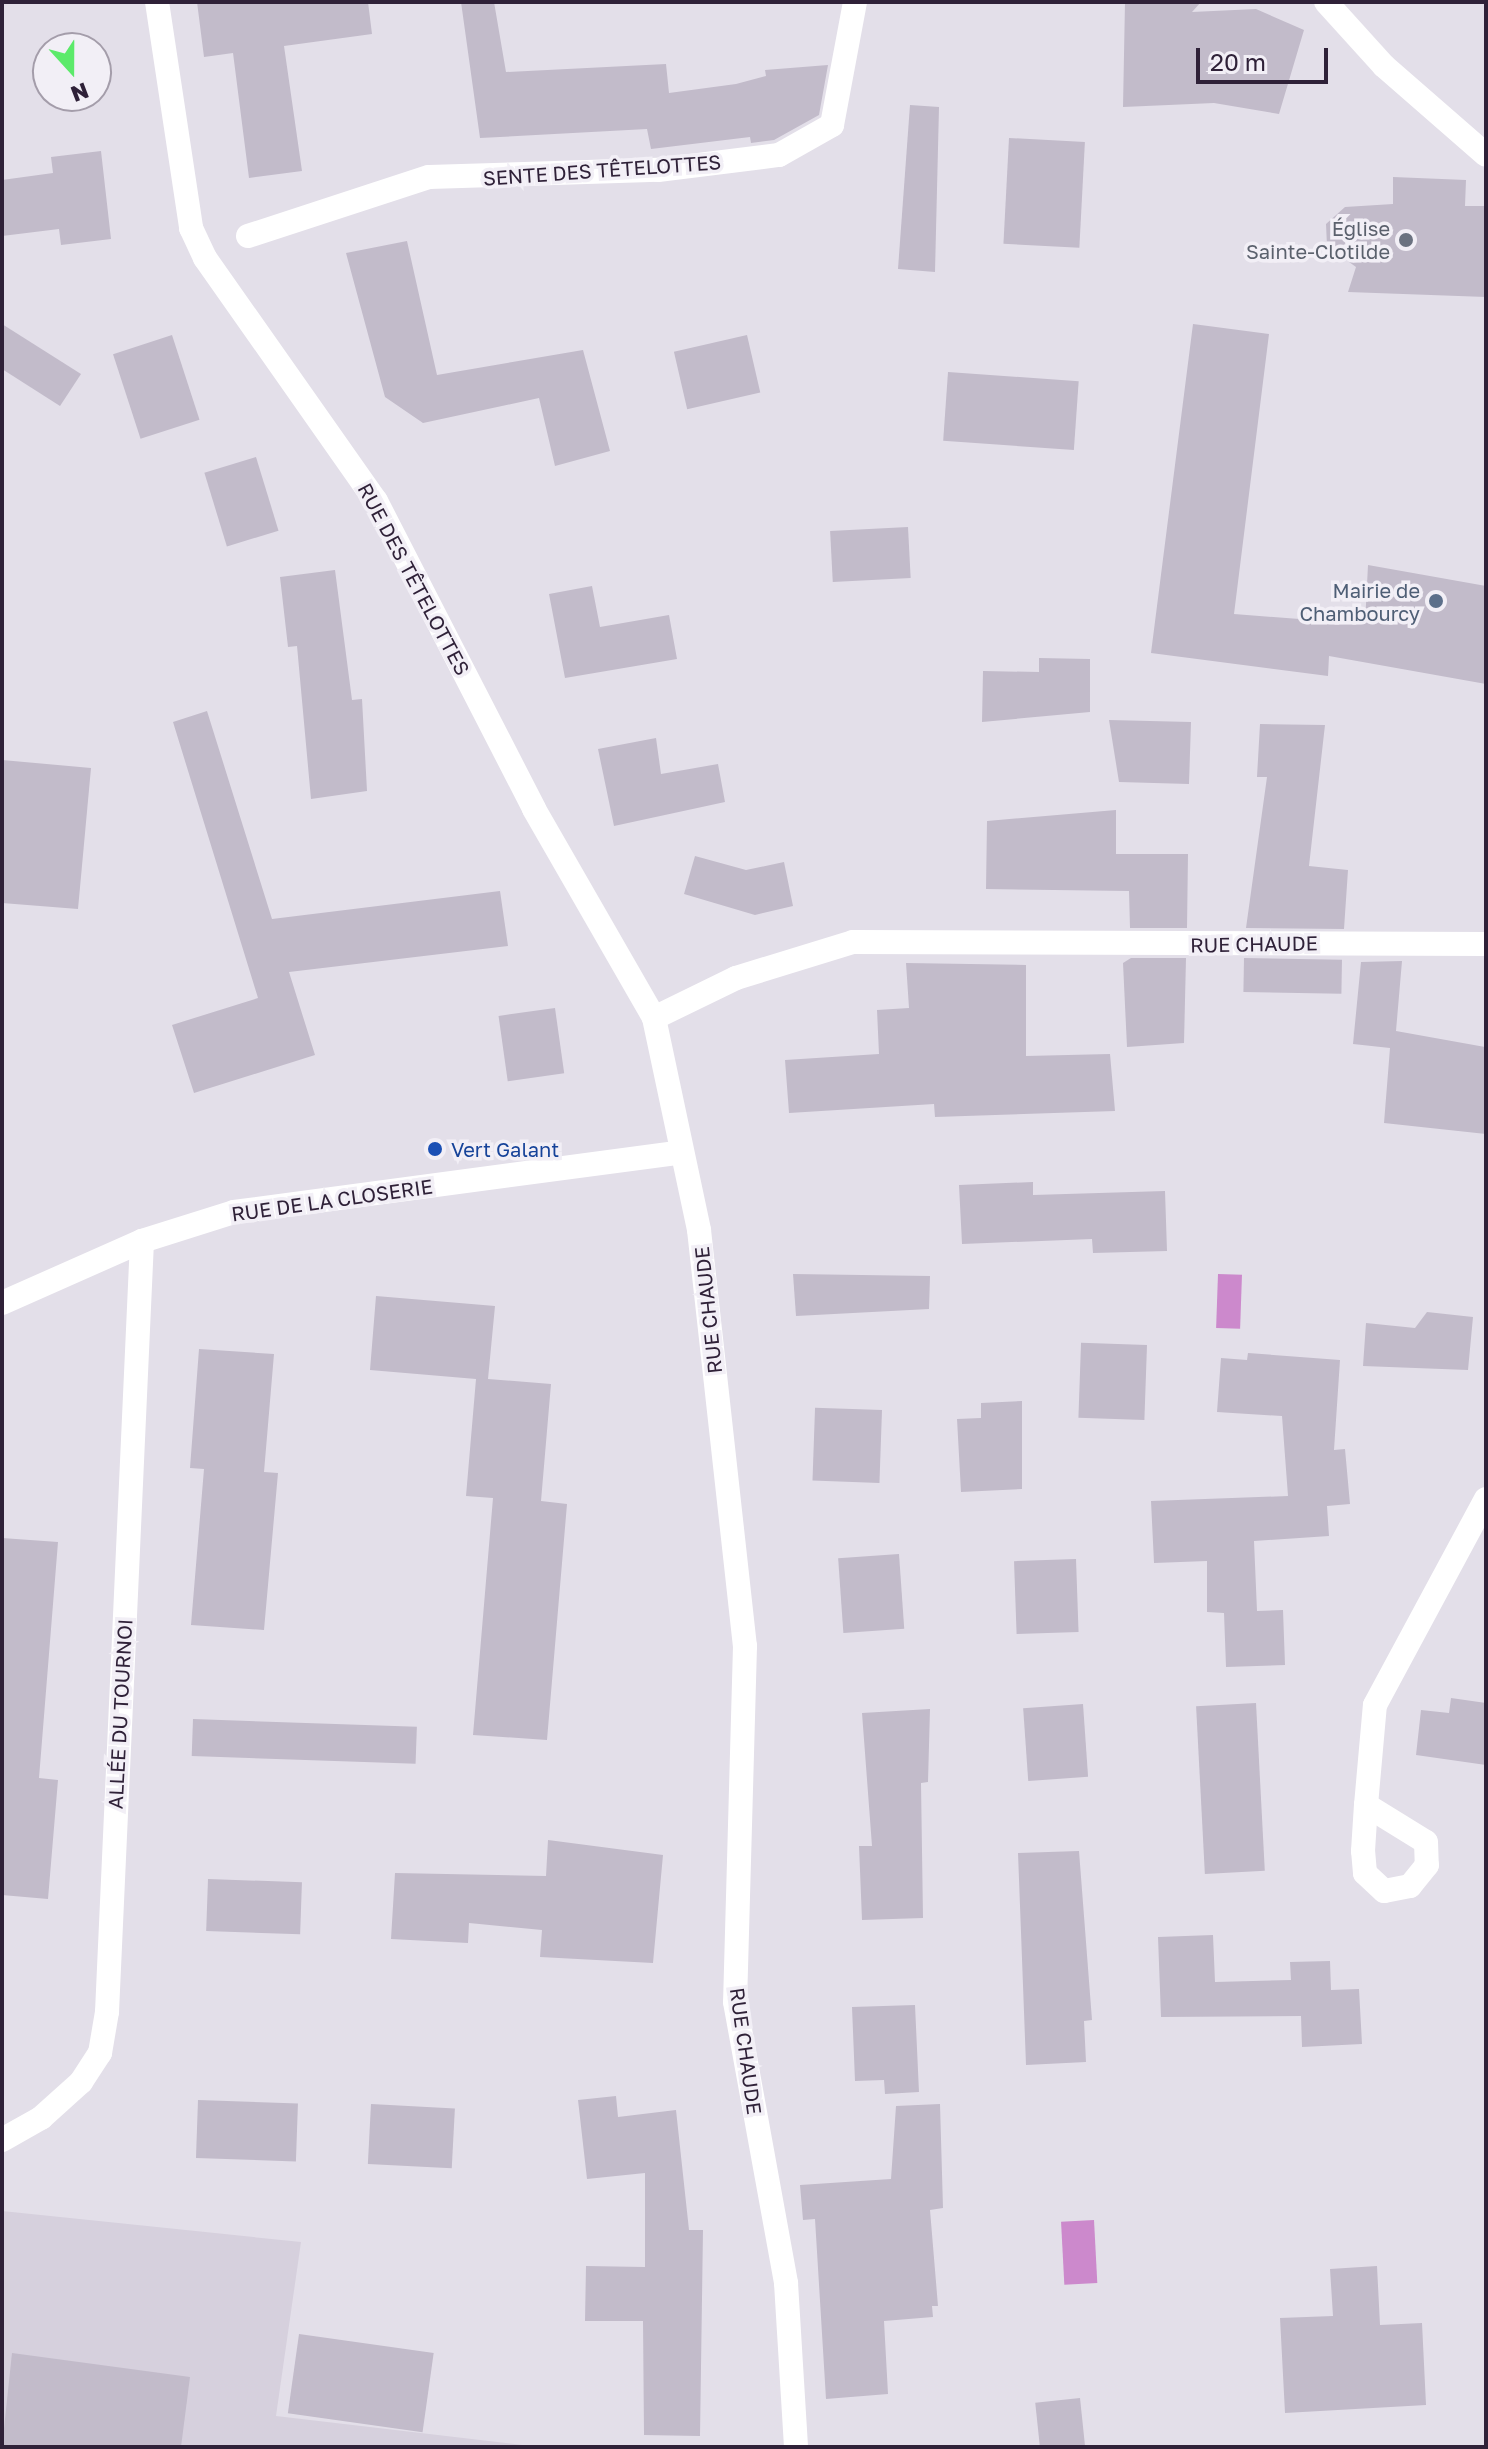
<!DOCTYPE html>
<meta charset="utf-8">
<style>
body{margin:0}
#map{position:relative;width:1488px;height:2449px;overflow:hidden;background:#e3dfe9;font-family:"Golos Text",sans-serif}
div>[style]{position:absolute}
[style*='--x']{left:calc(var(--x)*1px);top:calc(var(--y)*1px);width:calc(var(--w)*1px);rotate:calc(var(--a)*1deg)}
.built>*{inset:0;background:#d6d0dd}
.water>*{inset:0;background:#cc89cc;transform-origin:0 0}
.building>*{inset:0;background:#c2bbca;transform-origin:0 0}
.street>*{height:24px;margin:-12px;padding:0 12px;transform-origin:12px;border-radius:12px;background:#fff}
.dots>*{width:22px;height:22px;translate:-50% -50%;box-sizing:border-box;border:4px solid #f2eff6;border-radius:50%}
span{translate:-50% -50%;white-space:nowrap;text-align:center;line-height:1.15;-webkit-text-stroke:7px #f2eff6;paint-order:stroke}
.street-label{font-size:20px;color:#2f2138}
.worship-label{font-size:20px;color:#5b616d}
.right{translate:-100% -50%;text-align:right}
.service-label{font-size:20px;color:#4e5e75}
.transit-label{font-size:20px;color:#164399}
.left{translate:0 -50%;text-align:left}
.frame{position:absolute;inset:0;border:4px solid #2f2138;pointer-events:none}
.north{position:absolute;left:32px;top:32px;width:80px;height:80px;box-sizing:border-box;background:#f2eff6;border:2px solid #a49daa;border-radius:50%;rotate:159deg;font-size:22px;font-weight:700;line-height:32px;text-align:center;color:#2f2138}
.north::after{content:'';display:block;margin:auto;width:28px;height:36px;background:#5cea6a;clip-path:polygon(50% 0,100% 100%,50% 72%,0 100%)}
.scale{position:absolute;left:1196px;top:48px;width:132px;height:36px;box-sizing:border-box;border:4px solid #2f2138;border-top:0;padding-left:10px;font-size:24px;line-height:28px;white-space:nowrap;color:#2f2138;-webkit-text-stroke:6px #f2eff6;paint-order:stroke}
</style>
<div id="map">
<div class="built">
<div style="clip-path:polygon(2px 2211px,301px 2242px,276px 2416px,539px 2447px,2px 2447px)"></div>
</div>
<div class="water">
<div style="left:1218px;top:1274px;width:24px;height:54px;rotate:2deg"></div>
<div style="left:1094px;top:2220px;width:63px;height:33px;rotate:87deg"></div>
</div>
<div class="building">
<div style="clip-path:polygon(197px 2px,368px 2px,372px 34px,284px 46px,302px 171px,249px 178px,233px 53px,204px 57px)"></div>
<div style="clip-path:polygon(461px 2px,494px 2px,506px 72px,666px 64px,669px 93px,736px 84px,766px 76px,765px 70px,828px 65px,819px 115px,774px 140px,751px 143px,750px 137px,651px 149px,647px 129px,480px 138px)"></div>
<div style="clip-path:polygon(1125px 2px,1201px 2px,1192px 12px,1256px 9px,1304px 30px,1279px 114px,1214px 103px,1123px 107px)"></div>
<div style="clip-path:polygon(910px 105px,939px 107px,935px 272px,898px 269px)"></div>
<div style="left:1009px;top:138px;width:76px;height:106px;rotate:3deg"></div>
<div style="clip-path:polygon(101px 151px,111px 239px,61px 245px,59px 229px,2px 236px,2px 180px,53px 173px,51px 157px)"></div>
<div style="clip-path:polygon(1393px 177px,1466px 180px,1465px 206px,1486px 206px,1486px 297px,1348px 292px,1356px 267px,1327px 246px,1326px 224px,1345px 207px,1393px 204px)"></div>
<div style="clip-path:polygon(407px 241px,437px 375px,583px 350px,610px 451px,555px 466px,539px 398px,423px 423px,385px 397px,346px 253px)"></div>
<div style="clip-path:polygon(2px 324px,81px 374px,60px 406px,2px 369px)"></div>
<div style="clip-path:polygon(1193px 324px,1269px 334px,1234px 614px,1365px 624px,1368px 565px,1486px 586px,1486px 684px,1329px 656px,1328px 676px,1151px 653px)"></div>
<div style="left:172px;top:335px;width:89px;height:62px;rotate:72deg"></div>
<div style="left:747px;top:335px;width:59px;height:75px;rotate:77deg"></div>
<div style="left:948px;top:372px;width:131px;height:69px;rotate:4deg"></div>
<div style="left:256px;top:457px;width:77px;height:54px;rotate:73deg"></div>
<div style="left:908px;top:527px;width:51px;height:78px;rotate:87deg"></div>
<div style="clip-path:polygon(335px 570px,352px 700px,362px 699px,367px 791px,311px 799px,297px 646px,288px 647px,280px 577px)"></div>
<div style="clip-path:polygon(592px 586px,600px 627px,669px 615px,677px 659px,565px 678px,549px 594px)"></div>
<div style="clip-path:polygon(1039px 658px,1090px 659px,1090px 712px,982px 722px,983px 671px,1039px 672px)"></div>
<div style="clip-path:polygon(207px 711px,272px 919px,500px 891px,508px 946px,289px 972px,315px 1055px,194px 1093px,172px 1025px,258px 998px,173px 722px)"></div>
<div style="clip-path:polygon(1109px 720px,1191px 722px,1189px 784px,1119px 782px)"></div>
<div style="clip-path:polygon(1260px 724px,1325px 725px,1309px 866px,1348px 870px,1344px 929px,1246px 928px,1267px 777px,1257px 777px)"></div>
<div style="clip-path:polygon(656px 738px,661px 774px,718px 764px,725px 802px,614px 826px,598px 749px)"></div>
<div style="clip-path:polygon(2px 760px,91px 768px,78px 909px,2px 903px)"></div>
<div style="clip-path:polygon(1116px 810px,1116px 854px,1188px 854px,1187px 928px,1130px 928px,1129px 891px,986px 889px,987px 821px)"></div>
<div style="clip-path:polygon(695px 856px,746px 870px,784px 862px,793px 906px,755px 915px,684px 894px)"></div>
<div style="clip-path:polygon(1131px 958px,1186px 958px,1184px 1043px,1127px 1047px,1123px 963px)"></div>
<div style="left:1244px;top:958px;width:98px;height:34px;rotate:1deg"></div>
<div style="clip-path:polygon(1402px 961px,1396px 1031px,1485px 1047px,1486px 1134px,1384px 1123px,1390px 1048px,1353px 1044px,1361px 962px)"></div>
<div style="clip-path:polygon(906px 963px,1026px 965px,1026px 1056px,1110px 1054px,1115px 1111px,935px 1117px,934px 1104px,789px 1113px,785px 1060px,879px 1054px,877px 1010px,909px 1008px)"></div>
<div style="left:555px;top:1008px;width:66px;height:57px;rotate:82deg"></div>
<div style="clip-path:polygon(1033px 1182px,1033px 1195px,1165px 1191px,1167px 1251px,1093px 1253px,1092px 1239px,962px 1244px,959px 1185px)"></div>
<div style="clip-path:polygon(793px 1274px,930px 1276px,929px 1309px,796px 1316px)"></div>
<div style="clip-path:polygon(376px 1296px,495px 1306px,488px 1379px,551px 1384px,541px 1501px,567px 1504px,547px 1740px,473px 1735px,493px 1498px,466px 1496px,476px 1379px,370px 1370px)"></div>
<div style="clip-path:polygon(1427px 1312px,1473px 1317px,1468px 1370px,1363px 1366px,1366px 1323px,1415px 1328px)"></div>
<div style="left:1147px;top:1345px;width:75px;height:66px;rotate:92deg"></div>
<div style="clip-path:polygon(199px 1349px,274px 1354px,264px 1472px,278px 1473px,264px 1630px,191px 1625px,204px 1469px,190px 1468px)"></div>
<div style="clip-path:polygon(1248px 1353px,1340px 1360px,1334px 1450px,1345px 1449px,1350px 1504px,1327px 1506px,1329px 1536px,1254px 1541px,1257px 1611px,1283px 1610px,1285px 1665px,1226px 1667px,1224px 1613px,1207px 1612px,1207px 1561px,1154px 1563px,1151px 1501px,1288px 1496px,1282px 1416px,1217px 1412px,1221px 1358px,1247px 1360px)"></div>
<div style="clip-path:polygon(1022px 1401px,1022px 1489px,961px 1492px,957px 1419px,981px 1418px,981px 1403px)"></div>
<div style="left:882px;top:1410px;width:73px;height:67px;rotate:92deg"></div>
<div style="clip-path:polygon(2px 1538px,58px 1542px,39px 1778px,58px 1780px,48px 1899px,2px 1895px)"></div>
<div style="left:899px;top:1554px;width:75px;height:61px;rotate:86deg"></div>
<div style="left:1076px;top:1559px;width:73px;height:62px;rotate:88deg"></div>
<div style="clip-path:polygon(1451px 1698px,1486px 1703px,1486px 1765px,1416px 1755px,1421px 1710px,1449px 1713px)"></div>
<div style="left:1256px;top:1703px;width:168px;height:60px;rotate:87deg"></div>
<div style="left:1083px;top:1704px;width:73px;height:60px;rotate:86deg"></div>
<div style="clip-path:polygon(930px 1709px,928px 1782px,921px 1783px,923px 1918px,862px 1920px,859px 1846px,872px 1846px,862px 1713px)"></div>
<div style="left:193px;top:1719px;width:224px;height:37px;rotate:2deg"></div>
<div style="clip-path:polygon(548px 1840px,663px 1855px,653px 1963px,540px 1957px,542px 1930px,469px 1923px,468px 1943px,391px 1939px,395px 1873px,546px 1876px)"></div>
<div style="clip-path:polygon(1079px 1851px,1092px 2020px,1084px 2021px,1086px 2062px,1026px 2065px,1018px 1853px)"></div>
<div style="left:208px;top:1879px;width:94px;height:52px;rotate:2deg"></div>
<div style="clip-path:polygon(1213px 1935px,1215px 1982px,1291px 1980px,1290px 1962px,1330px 1961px,1331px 1990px,1359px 1989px,1362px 2044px,1302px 2047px,1301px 2016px,1161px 2017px,1158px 1937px)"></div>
<div style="clip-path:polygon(915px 2005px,919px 2092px,885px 2094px,884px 2080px,855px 2081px,852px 2007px)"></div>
<div style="clip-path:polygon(616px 2096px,618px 2117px,676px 2110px,689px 2230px,703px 2230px,700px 2436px,644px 2435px,643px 2321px,585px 2321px,586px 2266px,645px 2267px,645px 2173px,587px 2179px,578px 2100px)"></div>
<div style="left:198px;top:2100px;width:100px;height:58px;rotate:2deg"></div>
<div style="left:371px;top:2104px;width:84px;height:60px;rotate:3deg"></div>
<div style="clip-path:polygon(940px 2104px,943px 2208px,930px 2210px,938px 2306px,932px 2306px,933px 2317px,884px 2321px,888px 2394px,826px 2399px,815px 2219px,803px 2220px,800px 2185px,891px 2179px,896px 2106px)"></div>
<div style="clip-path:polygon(1377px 2266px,1380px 2325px,1422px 2323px,1426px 2405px,1285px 2413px,1280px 2318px,1333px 2316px,1330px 2269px)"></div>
<div style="left:299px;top:2334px;width:136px;height:80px;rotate:8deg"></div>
<div style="clip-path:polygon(12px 2353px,190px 2377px,181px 2447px,2px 2447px)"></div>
<div style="left:1080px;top:2398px;width:49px;height:45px;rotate:84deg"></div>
</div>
<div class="street">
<div style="--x:157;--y:2;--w:229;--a:81.4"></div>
<div style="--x:191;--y:228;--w:33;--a:65"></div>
<div style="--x:205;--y:258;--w:297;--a:54.9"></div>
<div style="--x:376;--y:501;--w:346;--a:62.8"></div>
<div style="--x:534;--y:809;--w:241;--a:60.1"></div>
<div style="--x:654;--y:1018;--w:217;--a:78"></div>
<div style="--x:699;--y:1230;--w:419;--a:83.7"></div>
<div style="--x:745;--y:1646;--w:356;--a:91.6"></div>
<div style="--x:735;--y:2002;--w:286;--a:79.7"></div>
<div style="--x:786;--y:2283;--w:164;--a:86.5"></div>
<div style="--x:1326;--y:2;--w:86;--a:47.8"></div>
<div style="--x:1384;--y:66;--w:135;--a:41.1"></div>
<div style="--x:248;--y:236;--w:190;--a:-18.1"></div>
<div style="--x:429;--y:177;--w:229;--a:-1.8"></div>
<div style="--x:658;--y:170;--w:122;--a:-7.1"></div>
<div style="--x:779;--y:155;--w:61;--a:-29.5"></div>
<div style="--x:832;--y:125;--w:125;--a:-79.4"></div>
<div style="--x:654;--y:1018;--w:91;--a:-26"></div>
<div style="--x:736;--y:978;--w:122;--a:-17.1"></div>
<div style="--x:853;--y:942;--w:633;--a:0.18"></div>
<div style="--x:2;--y:1303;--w:153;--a:-23.9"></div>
<div style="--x:142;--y:1241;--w:96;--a:-17.5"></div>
<div style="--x:234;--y:1212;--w:448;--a:-7.6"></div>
<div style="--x:1366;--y:1805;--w:70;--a:31.7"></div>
<div style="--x:1426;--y:1842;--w:23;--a:88"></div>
<div style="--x:1427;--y:1865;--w:27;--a:129"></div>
<div style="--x:1410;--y:1886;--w:26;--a:169"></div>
<div style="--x:1384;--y:1891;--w:26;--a:-137"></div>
<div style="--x:1365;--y:1873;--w:22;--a:-95"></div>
<div style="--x:1363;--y:1851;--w:46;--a:-86.3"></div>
<div style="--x:1366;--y:1805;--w:100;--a:-84.9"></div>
<div style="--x:1375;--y:1705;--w:234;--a:-61.7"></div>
<div style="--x:2;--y:2140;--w:45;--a:-29.4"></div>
<div style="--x:41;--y:2118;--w:54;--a:-42"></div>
<div style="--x:81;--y:2082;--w:35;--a:-57"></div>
<div style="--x:100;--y:2053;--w:42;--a:-80.3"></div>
<div style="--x:107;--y:2012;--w:772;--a:-87.4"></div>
</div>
<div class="dots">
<div style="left:1406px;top:240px;background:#6b7280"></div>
<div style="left:1436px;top:601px;background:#5c6f8a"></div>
<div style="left:435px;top:1149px;background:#1a4fb4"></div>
</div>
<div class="street-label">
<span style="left:602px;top:170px;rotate:-4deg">SENTE DES TÊTELOTTES</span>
<span style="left:414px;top:579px;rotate:62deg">RUE DES TÊTELOTTES</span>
<span style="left:1254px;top:944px;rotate:-1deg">RUE CHAUDE</span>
<span style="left:332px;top:1200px;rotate:-8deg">RUE DE LA CLOSERIE</span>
<span style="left:708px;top:1310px;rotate:-96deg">RUE CHAUDE</span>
<span style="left:120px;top:1714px;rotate:-87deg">ALLÉE DU TOURNOI</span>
<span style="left:746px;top:2051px;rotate:82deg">RUE CHAUDE</span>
</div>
<div class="worship-label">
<span class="right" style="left:1390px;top:240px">Église<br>Sainte-Clotilde</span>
</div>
<div class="service-label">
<span class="right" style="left:1420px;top:602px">Mairie de<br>Chambourcy</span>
</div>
<div class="transit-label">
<span class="left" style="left:451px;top:1149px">Vert Galant</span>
</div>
<div class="frame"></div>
<div class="north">N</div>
<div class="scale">20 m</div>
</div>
